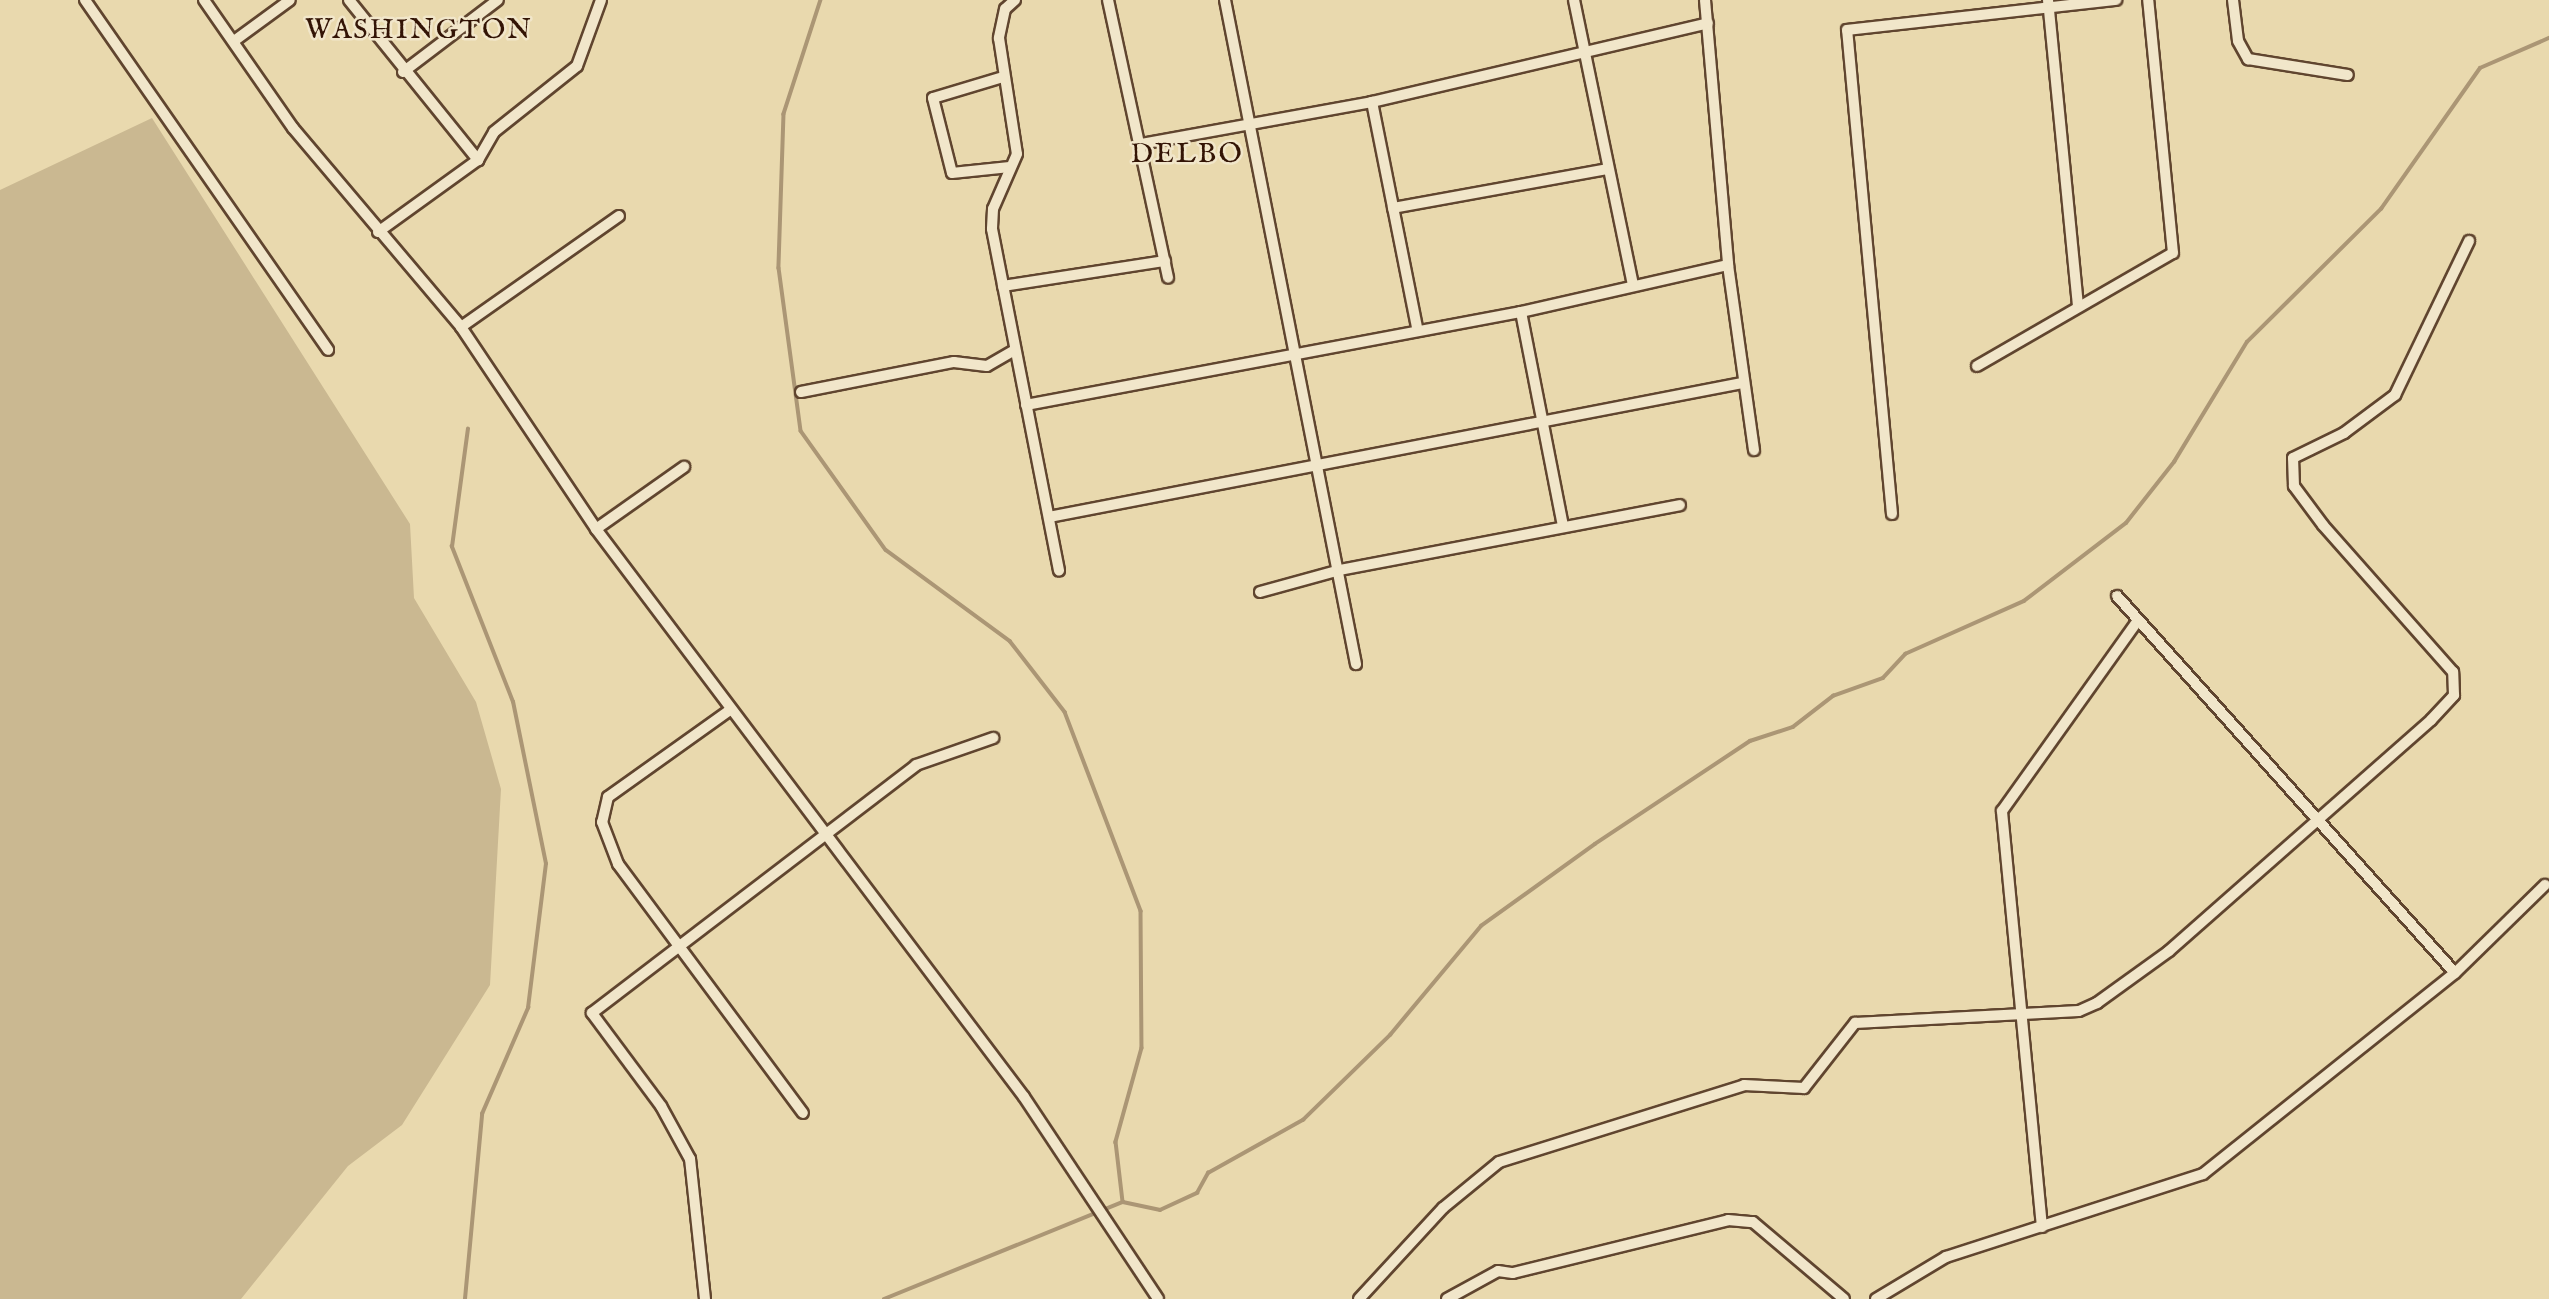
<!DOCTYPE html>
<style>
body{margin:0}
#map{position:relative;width:2549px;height:1299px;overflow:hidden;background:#e9d9ae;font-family:"IM FELL English",serif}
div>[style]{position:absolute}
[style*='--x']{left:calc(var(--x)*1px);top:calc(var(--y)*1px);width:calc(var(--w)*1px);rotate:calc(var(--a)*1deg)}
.green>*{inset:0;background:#cab891}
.stream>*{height:3.5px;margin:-1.75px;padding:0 1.75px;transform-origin:1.75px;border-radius:1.75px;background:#ab9675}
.roads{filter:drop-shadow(2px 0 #60452f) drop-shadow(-2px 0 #60452f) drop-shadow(0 2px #60452f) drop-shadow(0 -2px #60452f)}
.minor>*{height:10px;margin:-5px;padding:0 5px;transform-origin:5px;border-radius:5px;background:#f1e6ca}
span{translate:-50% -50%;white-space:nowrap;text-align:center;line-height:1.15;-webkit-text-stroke:5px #f1e6ca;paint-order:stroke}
.quarter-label{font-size:28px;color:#331405;letter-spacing:2px}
</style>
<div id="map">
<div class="green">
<div style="clip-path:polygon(152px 118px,410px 524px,414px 598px,476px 702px,501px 789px,490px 985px,402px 1125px,348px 1166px,241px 1299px,0 1299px,0 190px)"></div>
</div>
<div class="stream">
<div style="--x:821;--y:0;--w:120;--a:108"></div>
<div style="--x:784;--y:114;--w:154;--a:91.9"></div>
<div style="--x:779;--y:268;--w:164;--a:82.3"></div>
<div style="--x:801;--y:431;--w:146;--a:54.5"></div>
<div style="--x:886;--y:550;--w:154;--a:36.3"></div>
<div style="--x:1010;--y:641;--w:90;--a:52.2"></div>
<div style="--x:1065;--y:712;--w:213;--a:69.1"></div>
<div style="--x:1141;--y:911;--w:137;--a:89.6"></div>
<div style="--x:1142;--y:1048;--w:98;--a:105.5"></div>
<div style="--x:1116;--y:1142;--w:60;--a:83.3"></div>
<div style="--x:465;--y:1299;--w:186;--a:-84.7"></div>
<div style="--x:482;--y:1114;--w:116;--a:-66.5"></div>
<div style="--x:528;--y:1008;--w:145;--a:-82.9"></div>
<div style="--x:546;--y:864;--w:165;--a:-101.5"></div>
<div style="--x:513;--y:702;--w:167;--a:-111.5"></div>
<div style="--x:452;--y:547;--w:119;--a:-82.3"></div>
<div style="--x:884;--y:1299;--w:258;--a:-22.1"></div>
<div style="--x:1123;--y:1202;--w:38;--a:12"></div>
<div style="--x:1160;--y:1210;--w:41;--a:-24.7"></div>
<div style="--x:1197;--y:1193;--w:23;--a:-61"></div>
<div style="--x:1208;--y:1173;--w:109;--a:-29.2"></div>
<div style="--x:1303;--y:1120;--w:122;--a:-44.3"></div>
<div style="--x:1390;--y:1035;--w:142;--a:-50.1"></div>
<div style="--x:1481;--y:926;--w:140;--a:-35.7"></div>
<div style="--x:1595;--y:844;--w:186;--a:-33.6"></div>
<div style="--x:1750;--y:741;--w:45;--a:-18"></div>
<div style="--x:1793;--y:727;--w:51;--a:-37.8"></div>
<div style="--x:1833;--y:696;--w:53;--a:-19.8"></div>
<div style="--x:1883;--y:678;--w:33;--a:-47"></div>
<div style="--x:1905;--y:654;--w:130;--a:-24"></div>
<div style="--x:2024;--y:601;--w:128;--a:-37.4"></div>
<div style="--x:2126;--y:523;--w:78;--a:-51.8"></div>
<div style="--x:2174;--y:462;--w:140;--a:-58.7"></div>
<div style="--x:2247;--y:342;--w:189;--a:-44.8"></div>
<div style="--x:2381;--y:209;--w:172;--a:-54.9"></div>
<div style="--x:2480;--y:68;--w:75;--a:-23.5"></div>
</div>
<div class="roads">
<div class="minor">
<div style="--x:85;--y:0;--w:426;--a:55.2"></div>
<div style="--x:204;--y:0;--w:156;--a:55.2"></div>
<div style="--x:293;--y:128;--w:260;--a:49.8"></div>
<div style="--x:461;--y:327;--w:243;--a:56.2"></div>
<div style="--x:596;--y:529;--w:711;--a:53"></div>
<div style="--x:1024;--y:1097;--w:242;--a:56.4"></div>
<div style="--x:349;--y:0;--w:206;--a:51.1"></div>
<div style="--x:1015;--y:0;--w:13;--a:138"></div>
<div style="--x:1005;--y:9;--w:30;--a:102"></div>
<div style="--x:999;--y:38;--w:117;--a:81.2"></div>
<div style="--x:1017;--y:154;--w:60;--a:113.6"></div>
<div style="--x:993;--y:209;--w:20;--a:93"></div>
<div style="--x:992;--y:229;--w:348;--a:78.9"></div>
<div style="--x:1108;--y:0;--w:284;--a:77.8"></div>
<div style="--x:1225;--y:0;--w:677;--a:78.84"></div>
<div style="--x:1574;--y:0;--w:290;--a:78.3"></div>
<div style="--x:1705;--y:0;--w:266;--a:85"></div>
<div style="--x:1728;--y:265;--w:187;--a:82"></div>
<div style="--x:2048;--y:0;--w:308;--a:84.4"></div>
<div style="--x:2233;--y:0;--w:41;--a:83"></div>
<div style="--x:2238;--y:41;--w:21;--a:61"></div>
<div style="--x:2248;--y:59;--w:101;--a:9.1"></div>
<div style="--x:234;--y:41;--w:69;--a:-36.2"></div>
<div style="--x:403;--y:72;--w:119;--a:-37.2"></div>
<div style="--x:1003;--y:77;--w:73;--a:163.3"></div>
<div style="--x:933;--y:98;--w:77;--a:75.8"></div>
<div style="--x:952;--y:173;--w:58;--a:-5.9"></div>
<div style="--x:1372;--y:102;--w:230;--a:78.7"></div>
<div style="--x:1141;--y:144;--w:235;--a:-10.3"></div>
<div style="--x:1372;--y:102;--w:345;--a:-13.2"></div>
<div style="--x:1393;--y:208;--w:218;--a:-10.3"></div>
<div style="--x:378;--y:232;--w:123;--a:-35.8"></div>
<div style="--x:478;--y:160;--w:32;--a:-60"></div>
<div style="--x:494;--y:132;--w:106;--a:-38.5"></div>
<div style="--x:577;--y:66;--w:70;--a:-70"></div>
<div style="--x:1003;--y:286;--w:164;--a:-8.8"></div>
<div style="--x:1521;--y:312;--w:219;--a:78.9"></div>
<div style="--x:461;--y:327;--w:193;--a:-35.1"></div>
<div style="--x:1977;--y:366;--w:226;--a:-30"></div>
<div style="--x:2173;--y:253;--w:254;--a:-95.6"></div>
<div style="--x:801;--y:392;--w:156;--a:-11.1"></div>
<div style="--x:954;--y:362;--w:33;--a:7"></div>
<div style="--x:987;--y:366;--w:32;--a:-30"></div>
<div style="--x:1026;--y:405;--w:504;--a:-10.64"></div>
<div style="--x:1521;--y:312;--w:212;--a:-12.8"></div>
<div style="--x:1892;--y:514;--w:486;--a:-95.3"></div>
<div style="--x:1847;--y:30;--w:271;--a:-6.4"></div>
<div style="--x:1049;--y:517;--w:706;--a:-10.94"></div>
<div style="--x:596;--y:529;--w:108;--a:-35.2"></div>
<div style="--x:1260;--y:592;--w:83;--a:-15.4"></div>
<div style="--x:1340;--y:570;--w:346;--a:-10.8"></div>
<div style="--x:2117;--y:596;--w:506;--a:48.12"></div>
<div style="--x:730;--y:710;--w:150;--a:144.5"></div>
<div style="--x:608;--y:797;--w:26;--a:103"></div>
<div style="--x:602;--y:822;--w:45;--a:69.1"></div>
<div style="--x:618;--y:864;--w:310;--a:53.4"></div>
<div style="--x:2042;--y:1227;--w:418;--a:-95.5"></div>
<div style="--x:2002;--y:811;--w:234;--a:-54.5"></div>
<div style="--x:705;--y:1299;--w:141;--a:-96.1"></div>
<div style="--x:690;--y:1159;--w:60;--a:-118.7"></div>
<div style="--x:661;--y:1106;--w:116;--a:-126.6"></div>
<div style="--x:592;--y:1013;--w:408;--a:-37.4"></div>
<div style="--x:916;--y:765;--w:82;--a:-19.3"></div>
<div style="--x:1359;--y:1299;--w:124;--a:-47.3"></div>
<div style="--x:1443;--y:1208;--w:72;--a:-39.4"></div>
<div style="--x:1499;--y:1162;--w:257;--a:-17.4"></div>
<div style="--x:1744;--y:1085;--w:60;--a:2.9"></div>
<div style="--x:1804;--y:1088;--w:83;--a:-51.9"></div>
<div style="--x:1855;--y:1023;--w:224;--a:-3.1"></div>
<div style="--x:2079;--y:1011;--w:20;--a:-24"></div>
<div style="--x:2097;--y:1003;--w:89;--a:-35.8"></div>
<div style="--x:2169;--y:951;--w:349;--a:-41.4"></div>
<div style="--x:2431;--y:720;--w:34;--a:-47"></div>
<div style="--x:2454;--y:695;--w:23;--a:-92"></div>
<div style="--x:2453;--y:672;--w:196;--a:-131.5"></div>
<div style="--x:2323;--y:525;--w:49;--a:-126.6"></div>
<div style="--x:2294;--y:486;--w:28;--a:-92"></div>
<div style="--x:2293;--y:458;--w:57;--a:-26.1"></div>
<div style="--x:2344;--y:433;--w:64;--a:-36.7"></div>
<div style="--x:2395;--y:395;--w:171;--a:-64.3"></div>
<div style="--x:1447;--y:1299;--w:58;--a:-28.8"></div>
<div style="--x:1498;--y:1271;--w:15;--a:8"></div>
<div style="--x:1513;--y:1273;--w:221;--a:-13.8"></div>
<div style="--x:1728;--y:1220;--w:25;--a:5"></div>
<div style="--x:1753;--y:1222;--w:119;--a:40.2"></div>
<div style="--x:1876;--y:1299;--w:82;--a:-31"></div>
<div style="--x:1946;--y:1257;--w:270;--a:-17.9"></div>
<div style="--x:2203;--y:1174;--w:322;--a:-38.6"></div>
<div style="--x:2455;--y:973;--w:126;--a:-44.4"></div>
</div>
</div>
<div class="quarter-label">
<span style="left:419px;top:31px">WASHINGTON</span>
<span style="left:1187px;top:155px">DELBO</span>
</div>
</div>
